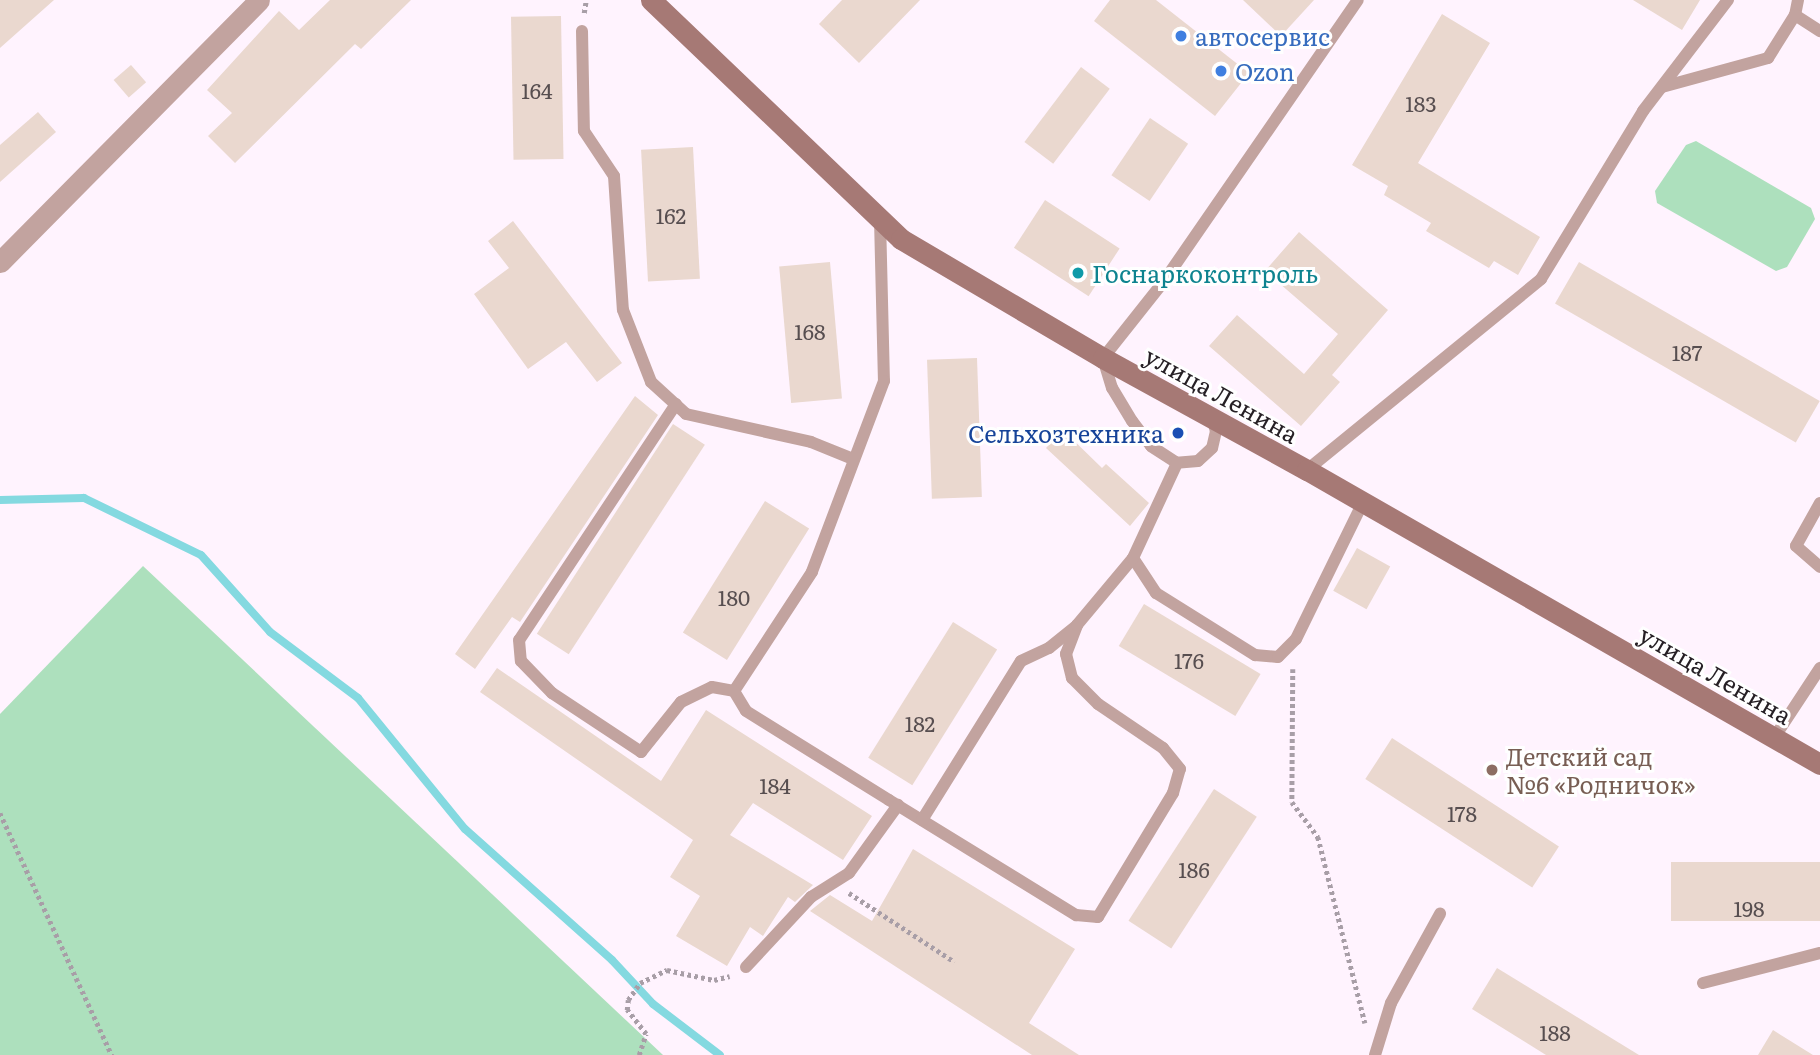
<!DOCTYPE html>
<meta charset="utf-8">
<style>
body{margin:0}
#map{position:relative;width:1820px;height:1055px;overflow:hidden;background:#fff3fe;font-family:Literata,serif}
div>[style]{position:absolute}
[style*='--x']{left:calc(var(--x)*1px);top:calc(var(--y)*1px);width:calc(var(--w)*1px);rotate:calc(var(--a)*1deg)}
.green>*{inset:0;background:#ade0bd}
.stream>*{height:8px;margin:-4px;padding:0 4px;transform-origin:4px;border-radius:4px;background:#84d9e0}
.building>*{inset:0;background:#ead8cf;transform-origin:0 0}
.path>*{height:4.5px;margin-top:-2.25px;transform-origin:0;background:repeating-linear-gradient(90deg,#a89ea7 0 3.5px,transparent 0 7px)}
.lane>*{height:12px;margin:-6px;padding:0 6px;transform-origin:6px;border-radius:6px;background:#c2a39f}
.street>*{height:21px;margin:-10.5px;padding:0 10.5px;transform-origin:10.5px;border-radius:10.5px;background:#c2a39f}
.secondary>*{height:21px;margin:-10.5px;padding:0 10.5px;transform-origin:10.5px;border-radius:10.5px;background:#a67975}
.dots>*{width:19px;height:19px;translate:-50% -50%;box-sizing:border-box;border:4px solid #fff;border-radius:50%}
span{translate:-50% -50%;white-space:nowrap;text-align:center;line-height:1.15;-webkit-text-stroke:6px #fff;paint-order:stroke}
.number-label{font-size:21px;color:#574e50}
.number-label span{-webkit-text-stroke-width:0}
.shop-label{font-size:24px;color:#366cbe}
.left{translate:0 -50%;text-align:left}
.culture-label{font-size:24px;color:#0d838f}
.street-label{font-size:24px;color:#262025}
.transit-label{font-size:24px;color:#164399}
.right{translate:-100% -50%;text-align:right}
.education-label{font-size:24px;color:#785e54}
</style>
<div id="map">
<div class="green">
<div style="clip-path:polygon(1696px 141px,1811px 208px,1815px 219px,1787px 267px,1776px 271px,1657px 203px,1655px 191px,1686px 145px)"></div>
<div style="clip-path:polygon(143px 566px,663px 1055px,0 1055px,0 714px)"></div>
</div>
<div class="stream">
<div style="--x:0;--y:500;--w:84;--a:-1.4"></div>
<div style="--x:84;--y:498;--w:130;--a:26"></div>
<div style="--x:201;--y:555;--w:103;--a:48.1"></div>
<div style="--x:270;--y:632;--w:110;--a:36.9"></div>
<div style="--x:358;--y:698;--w:169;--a:50.8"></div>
<div style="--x:465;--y:829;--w:197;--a:41.7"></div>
<div style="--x:612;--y:960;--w:60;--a:47"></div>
<div style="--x:653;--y:1004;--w:84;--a:37.3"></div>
</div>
<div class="building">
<div style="clip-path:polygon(0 0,54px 0,0 48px)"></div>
<div style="clip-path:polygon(330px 0,411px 0,361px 49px,355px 44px,235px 163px,208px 136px,232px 113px,207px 90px,279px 11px,299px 30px)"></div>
<div style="clip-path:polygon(842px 0,920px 0,859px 63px,819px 24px)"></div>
<div style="clip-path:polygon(1110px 0,1156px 0,1249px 73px,1215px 116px,1094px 21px)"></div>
<div style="clip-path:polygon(1243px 0,1314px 0,1281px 36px)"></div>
<div style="clip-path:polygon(1633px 0,1700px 0,1682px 30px)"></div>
<div style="clip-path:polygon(1442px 14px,1490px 43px,1418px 163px,1540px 237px,1518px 275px,1494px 261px,1489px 268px,1426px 231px,1431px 223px,1384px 195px,1388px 186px,1352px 165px)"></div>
<div style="left:561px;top:16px;width:143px;height:50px;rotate:89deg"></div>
<div style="left:131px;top:65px;width:23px;height:23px;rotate:49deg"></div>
<div style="left:1081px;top:67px;width:36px;height:94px;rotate:37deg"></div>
<div style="clip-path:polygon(38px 112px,56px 132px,0 182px,0 145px)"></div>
<div style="left:1150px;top:118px;width:46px;height:69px;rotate:34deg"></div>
<div style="left:693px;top:147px;width:132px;height:52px;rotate:87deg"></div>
<div style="left:1045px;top:200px;width:89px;height:57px;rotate:33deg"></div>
<div style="clip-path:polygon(513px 221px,622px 363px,597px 382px,566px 342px,528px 369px,474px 294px,509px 268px,488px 241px)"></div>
<div style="clip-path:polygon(1299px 232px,1388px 310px,1332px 375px,1340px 382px,1301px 426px,1209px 346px,1237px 315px,1304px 374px,1338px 334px,1265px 271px)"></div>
<div style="left:830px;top:262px;width:137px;height:51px;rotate:85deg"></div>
<div style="left:1579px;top:262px;width:278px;height:48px;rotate:30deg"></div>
<div style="left:977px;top:358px;width:139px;height:50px;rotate:88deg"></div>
<div style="clip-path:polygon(635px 396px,658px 415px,520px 622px,512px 617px,475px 669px,455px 654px)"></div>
<div style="left:673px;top:424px;width:38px;height:250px;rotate:33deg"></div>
<div style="clip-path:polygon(1063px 430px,1102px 468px,1106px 464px,1149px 503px,1130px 526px,1046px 448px)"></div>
<div style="left:765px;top:501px;width:52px;height:155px;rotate:32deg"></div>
<div style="left:1357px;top:548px;width:38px;height:49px;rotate:29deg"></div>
<div style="left:1144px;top:604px;width:136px;height:49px;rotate:31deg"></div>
<div style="left:953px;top:622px;width:52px;height:160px;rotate:32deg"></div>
<div style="clip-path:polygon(497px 668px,661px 781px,706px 710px,872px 816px,843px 860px,753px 803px,730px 835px,813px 885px,795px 902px,788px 897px,763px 936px,750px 927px,727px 966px,676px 936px,700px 896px,670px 877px,693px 840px,480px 692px)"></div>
<div style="left:1392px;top:738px;width:199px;height:49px;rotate:33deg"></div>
<div style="left:1214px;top:789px;width:51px;height:157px;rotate:33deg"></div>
<div style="clip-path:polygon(913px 849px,1075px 949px,1029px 1023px,1079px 1055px,1032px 1055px,810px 911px,830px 895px,872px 921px)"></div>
<div style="left:1820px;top:862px;width:59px;height:149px;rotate:90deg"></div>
<div style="clip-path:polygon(1497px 968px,1639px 1055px,1546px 1055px,1472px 1009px)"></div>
<div style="clip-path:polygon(1773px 1030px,1813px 1055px,1758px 1055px)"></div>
</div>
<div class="path">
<div style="--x:584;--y:13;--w:13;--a:-81"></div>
<div style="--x:1293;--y:669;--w:133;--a:90.4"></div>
<div style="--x:1292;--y:802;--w:44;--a:53.4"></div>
<div style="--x:1318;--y:837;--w:192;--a:75.8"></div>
<div style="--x:0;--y:813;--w:267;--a:65.2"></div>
<div style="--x:849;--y:893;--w:126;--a:33.1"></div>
<div style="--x:639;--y:1055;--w:22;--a:-72"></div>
<div style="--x:646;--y:1034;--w:31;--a:-128"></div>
<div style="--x:627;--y:1010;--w:10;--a:-84"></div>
<div style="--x:628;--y:1000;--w:21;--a:-55"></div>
<div style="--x:640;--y:983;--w:30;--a:-26"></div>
<div style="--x:667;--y:970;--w:48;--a:12"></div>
<div style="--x:714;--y:980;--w:16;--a:-14"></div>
</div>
<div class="lane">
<div style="--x:1798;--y:0;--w:15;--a:101"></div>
<div style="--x:1795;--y:15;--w:30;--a:33"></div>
<div style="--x:582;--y:31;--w:100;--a:88.9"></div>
<div style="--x:584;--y:131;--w:54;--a:56.3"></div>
<div style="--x:614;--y:176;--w:134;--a:86.2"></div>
<div style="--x:623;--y:310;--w:77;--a:68.7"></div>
<div style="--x:651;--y:382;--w:47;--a:42.4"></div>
<div style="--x:686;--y:414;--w:128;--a:12.6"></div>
<div style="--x:811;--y:442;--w:45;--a:22"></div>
<div style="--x:1662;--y:87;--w:110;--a:-15.3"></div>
<div style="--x:1768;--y:58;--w:51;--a:-57.9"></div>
<div style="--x:880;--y:219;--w:162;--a:88.6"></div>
<div style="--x:884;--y:381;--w:204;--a:110.7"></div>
<div style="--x:812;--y:572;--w:142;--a:123.2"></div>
<div style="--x:734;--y:691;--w:23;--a:59"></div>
<div style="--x:746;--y:711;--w:168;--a:31.9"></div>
<div style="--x:889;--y:800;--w:220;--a:31.6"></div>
<div style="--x:1076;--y:915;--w:22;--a:5"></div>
<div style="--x:1098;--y:917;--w:145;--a:-58.8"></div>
<div style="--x:1173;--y:793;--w:25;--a:-74"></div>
<div style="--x:1180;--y:769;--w:27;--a:-129"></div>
<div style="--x:1163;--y:748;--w:78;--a:-145.9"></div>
<div style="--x:1098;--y:704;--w:37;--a:-135"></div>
<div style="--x:1072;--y:678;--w:25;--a:-104"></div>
<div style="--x:1066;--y:654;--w:31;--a:-69"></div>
<div style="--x:676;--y:404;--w:283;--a:123.6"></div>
<div style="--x:519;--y:640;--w:21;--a:85"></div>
<div style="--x:521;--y:661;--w:45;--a:45.9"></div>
<div style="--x:552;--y:693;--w:107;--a:33.5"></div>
<div style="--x:641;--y:752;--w:64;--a:-51.3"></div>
<div style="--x:681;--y:702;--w:34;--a:-26"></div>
<div style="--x:712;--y:687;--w:22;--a:10"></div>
<div style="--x:1212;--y:418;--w:14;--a:73"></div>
<div style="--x:1216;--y:431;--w:17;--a:103"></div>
<div style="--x:1212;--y:448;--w:19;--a:137"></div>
<div style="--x:1198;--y:461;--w:21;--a:175"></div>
<div style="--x:1177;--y:463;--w:31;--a:-147"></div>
<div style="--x:1151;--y:446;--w:31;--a:-127"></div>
<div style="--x:1132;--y:421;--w:39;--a:-121"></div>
<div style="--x:1112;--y:388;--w:31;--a:-107"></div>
<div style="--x:1103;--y:358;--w:98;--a:-51.6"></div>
<div style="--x:1164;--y:281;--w:341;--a:-55.4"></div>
<div style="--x:1307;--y:470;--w:302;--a:-39.2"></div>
<div style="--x:1541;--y:279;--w:197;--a:-58.7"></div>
<div style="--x:1643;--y:111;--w:140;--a:-52.6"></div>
<div style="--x:1820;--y:503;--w:49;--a:119.2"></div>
<div style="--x:1796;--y:546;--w:32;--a:41"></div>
<div style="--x:1133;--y:558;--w:42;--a:56.7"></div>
<div style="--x:1156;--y:593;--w:117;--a:32.1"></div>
<div style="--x:1255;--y:655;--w:23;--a:5"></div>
<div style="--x:1278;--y:657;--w:25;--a:-45"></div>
<div style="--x:1296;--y:639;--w:153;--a:-63.9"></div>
<div style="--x:1774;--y:738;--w:84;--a:-56.7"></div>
<div style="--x:922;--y:820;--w:187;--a:-58.1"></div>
<div style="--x:1021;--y:661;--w:31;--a:-25"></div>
<div style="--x:1049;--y:648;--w:36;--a:-39"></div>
<div style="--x:1077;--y:625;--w:87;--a:-50.1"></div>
<div style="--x:1133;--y:558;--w:105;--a:-65.1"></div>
<div style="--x:746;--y:967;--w:96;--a:-47.1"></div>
<div style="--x:811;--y:897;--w:45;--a:-32.3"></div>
<div style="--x:849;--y:873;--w:84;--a:-54.2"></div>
<div style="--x:1703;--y:983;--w:121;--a:-14.4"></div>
<div style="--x:1375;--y:1055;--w:54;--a:-72.9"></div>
<div style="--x:1391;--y:1003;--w:102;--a:-61.2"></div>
</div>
<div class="street">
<div style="--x:0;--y:262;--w:368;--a:-45.3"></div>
</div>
<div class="secondary">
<div style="--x:651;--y:0;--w:346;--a:43.7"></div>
<div style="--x:901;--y:239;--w:234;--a:30.5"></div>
<div style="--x:1103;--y:358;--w:233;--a:28.8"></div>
<div style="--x:1307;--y:470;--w:591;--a:29.82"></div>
</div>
<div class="dots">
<div style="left:1181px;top:36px;background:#3f7fe0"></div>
<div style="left:1221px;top:71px;background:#3f7fe0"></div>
<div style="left:1078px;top:273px;background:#0f9aa8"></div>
<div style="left:1178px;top:433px;background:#1a4fb4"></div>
<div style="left:1492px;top:770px;background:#8d6e63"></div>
</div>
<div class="number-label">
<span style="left:537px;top:90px">164</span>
<span style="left:1421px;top:103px">183</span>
<span style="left:671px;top:215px">162</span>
<span style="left:810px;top:331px">168</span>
<span style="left:1687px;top:352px">187</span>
<span style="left:734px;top:597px">180</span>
<span style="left:1189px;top:660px">176</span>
<span style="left:920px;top:723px">182</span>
<span style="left:775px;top:785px">184</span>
<span style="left:1462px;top:813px">178</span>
<span style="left:1194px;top:869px">186</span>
<span style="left:1749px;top:908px">198</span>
<span style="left:1555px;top:1032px">188</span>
</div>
<div class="shop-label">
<span class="left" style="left:1195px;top:36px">автосервис</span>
<span class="left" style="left:1235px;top:71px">Ozon</span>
</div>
<div class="culture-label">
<span class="left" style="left:1092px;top:273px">Госнаркоконтроль</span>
</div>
<div class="street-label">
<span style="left:1222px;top:394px;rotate:29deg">улица Ленина</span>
<span style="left:1716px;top:674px;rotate:30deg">улица Ленина</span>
</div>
<div class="transit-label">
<span class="right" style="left:1164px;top:433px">Сельхозтехника</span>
</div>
<div class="education-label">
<span class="left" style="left:1506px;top:770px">Детский сад<br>№6 «Родничок»</span>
</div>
</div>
